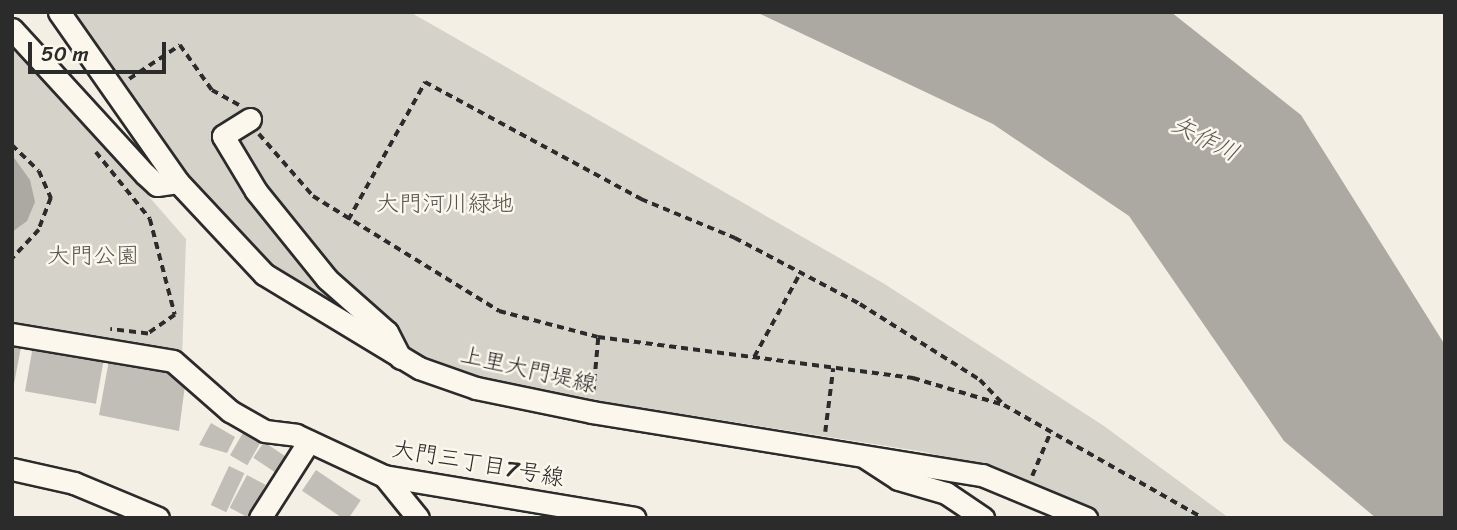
<!DOCTYPE html>
<meta charset="utf-8">
<style>
body{margin:0}
#map{position:relative;width:1457px;height:530px;overflow:hidden;background:#f3efe4;font-family:Sriracha,"Klee One",sans-serif}
div>[style]{position:absolute}
[style*='--x']{left:calc(var(--x)*1px);top:calc(var(--y)*1px);width:calc(var(--w)*1px);rotate:calc(var(--a)*1deg)}
.green>*{inset:0;background:#d5d2c9}
.water>*{inset:0;background:#aca9a2}
.building>*{inset:0;background:#c0beb6;transform-origin:0 0}
.path>*{height:3.5px;margin-top:-1.75px;transform-origin:0;background:repeating-linear-gradient(90deg,#2b2b2b 0 7px,transparent 0 12px)}
.roads{filter:drop-shadow(2px 0 #2b2b2b) drop-shadow(-2px 0 #2b2b2b) drop-shadow(0 2px #2b2b2b) drop-shadow(0 -2px #2b2b2b)}
.minor>*{height:21px;margin:-10.5px;padding:0 10.5px;transform-origin:10.5px;border-radius:10.5px;background:#fbf7ec}
span{translate:-50% -50%;white-space:nowrap;text-align:center;line-height:1.15;-webkit-text-stroke:5px #fbf7ec;paint-order:stroke}
.park-label{font-size:23px;color:#565552}
.street-label{font-size:23px;color:#2b2b2b}
.water-label{font-size:24px;color:#585755;font-style:italic}
.frame{position:absolute;inset:0;border:14px solid #2b2b2b;pointer-events:none}
.scale{position:absolute;left:28px;top:42px;width:138px;height:32px;box-sizing:border-box;border:4px solid #2b2b2b;border-top:0;padding-left:9px;font-size:21px;line-height:24px;white-space:nowrap;color:#2b2b2b;-webkit-text-stroke:5px #fbf7ec;paint-order:stroke}
</style>
<div id="map">
<div class="green">
<div style="clip-path:polygon(73px 12px,410px 12px,883px 283px,1104px 426px,1229px 518px,1104px 518px,1022px 479px,925px 452px,516px 388px,424px 358px,311px 297px,224px 222px,169px 155px)"></div>
<div style="clip-path:polygon(12px 40px,186px 239px,182px 359px,12px 325px)"></div>
</div>
<div class="water">
<div style="clip-path:polygon(756px 12px,1171px 12px,1301px 115px,1445px 345px,1445px 518px,1376px 518px,1284px 441px,1129px 216px,993px 124px)"></div>
<div style="clip-path:polygon(12px 155px,30px 180px,35px 202px,27px 221px,12px 232px)"></div>
</div>
<div class="building">
<div style="clip-path:polygon(12px 345px,21px 347px,14px 384px,12px 384px)"></div>
<div style="left:33px;top:346px;width:72px;height:46px;rotate:10deg"></div>
<div style="clip-path:polygon(109px 360px,167px 369px,185px 385px,179px 431px,99px 415px)"></div>
<div style="clip-path:polygon(211px 423px,235px 437px,227px 453px,199px 445px)"></div>
<div style="left:244px;top:431px;width:20px;height:28px;rotate:30deg"></div>
<div style="left:264px;top:442px;width:27px;height:19px;rotate:34deg"></div>
<div style="left:229px;top:466px;width:17px;height:43px;rotate:25deg"></div>
<div style="left:316px;top:470px;width:54px;height:25px;rotate:34deg"></div>
<div style="left:247px;top:475px;width:21px;height:37px;rotate:28deg"></div>
</div>
<div class="path">
<div style="--x:129;--y:79;--w:61;--a:-33.7"></div>
<div style="--x:180;--y:45;--w:55;--a:54.6"></div>
<div style="--x:212;--y:90;--w:31;--a:29"></div>
<div style="--x:259;--y:134;--w:82;--a:48.9"></div>
<div style="--x:313;--y:196;--w:219;--a:31.7"></div>
<div style="--x:499;--y:311;--w:102;--a:14.7"></div>
<div style="--x:598;--y:337;--w:318;--a:7.4"></div>
<div style="--x:913;--y:378;--w:95;--a:16.5"></div>
<div style="--x:1004;--y:405;--w:229;--a:29.6"></div>
<div style="--x:12;--y:145;--w:37;--a:44"></div>
<div style="--x:39;--y:171;--w:30;--a:66"></div>
<div style="--x:51;--y:198;--w:34;--a:111"></div>
<div style="--x:39;--y:230;--w:40;--a:133"></div>
<div style="--x:96;--y:152;--w:86;--a:51.1"></div>
<div style="--x:150;--y:219;--w:99;--a:75.4"></div>
<div style="--x:175;--y:315;--w:33;--a:145"></div>
<div style="--x:148;--y:334;--w:38;--a:-173"></div>
<div style="--x:348;--y:220;--w:158;--a:-60.8"></div>
<div style="--x:425;--y:82;--w:246;--a:28.4"></div>
<div style="--x:641;--y:199;--w:102;--a:22.5"></div>
<div style="--x:735;--y:238;--w:141;--a:27.8"></div>
<div style="--x:860;--y:304;--w:142;--a:32.3"></div>
<div style="--x:980;--y:380;--w:35;--a:46"></div>
<div style="--x:754;--y:357;--w:94;--a:-61.2"></div>
<div style="--x:593;--y:393;--w:55;--a:-84.8"></div>
<div style="--x:825;--y:432;--w:64;--a:-82.8"></div>
<div style="--x:1032;--y:476;--w:49;--a:-67.1"></div>
</div>
<div class="roads">
<div class="minor">
<div style="--x:59;--y:12;--w:208;--a:55"></div>
<div style="--x:178;--y:182;--w:126;--a:46.9"></div>
<div style="--x:264;--y:274;--w:181;--a:31.2"></div>
<div style="--x:419;--y:368;--w:60;--a:19.3"></div>
<div style="--x:476;--y:388;--w:118;--a:11.7"></div>
<div style="--x:592;--y:412;--w:395;--a:9.2"></div>
<div style="--x:982;--y:475;--w:113;--a:22.5"></div>
<div style="--x:12;--y:29;--w:197;--a:47.5"></div>
<div style="--x:145;--y:174;--w:16;--a:43"></div>
<div style="--x:157;--y:185;--w:21;--a:-8"></div>
<div style="--x:250;--y:119;--w:32;--a:148"></div>
<div style="--x:223;--y:136;--w:64;--a:59"></div>
<div style="--x:256;--y:191;--w:113;--a:51.1"></div>
<div style="--x:327;--y:279;--w:80;--a:41.5"></div>
<div style="--x:387;--y:332;--w:29;--a:63"></div>
<div style="--x:12;--y:334;--w:163;--a:9.5"></div>
<div style="--x:173;--y:361;--w:76;--a:41.3"></div>
<div style="--x:230;--y:411;--w:40;--a:29.7"></div>
<div style="--x:265;--y:431;--w:31;--a:7"></div>
<div style="--x:296;--y:435;--w:97;--a:25"></div>
<div style="--x:384;--y:476;--w:254;--a:9.5"></div>
<div style="--x:866;--y:458;--w:38;--a:33"></div>
<div style="--x:898;--y:479;--w:50;--a:16.3"></div>
<div style="--x:946;--y:493;--w:45;--a:34"></div>
<div style="--x:12;--y:469;--w:64;--a:12.7"></div>
<div style="--x:74;--y:483;--w:91;--a:22.6"></div>
<div style="--x:384;--y:476;--w:54;--a:51"></div>
<div style="--x:260;--y:518;--w:91;--a:-57.5"></div>
</div>
</div>
<div class="park-label">
<span style="left:445px;top:204px">大門河川緑地</span>
<span style="left:93px;top:256px">大門公園</span>
</div>
<div class="street-label">
<span style="left:528px;top:370px;rotate:13deg">上里大門堤線</span>
<span style="left:478px;top:464px;rotate:10deg">大門三丁目7号線</span>
</div>
<div class="water-label">
<span style="left:1205px;top:139px;rotate:27deg">矢作川</span>
</div>
<div class="frame"></div>
<div class="scale">50 m</div>
</div>
